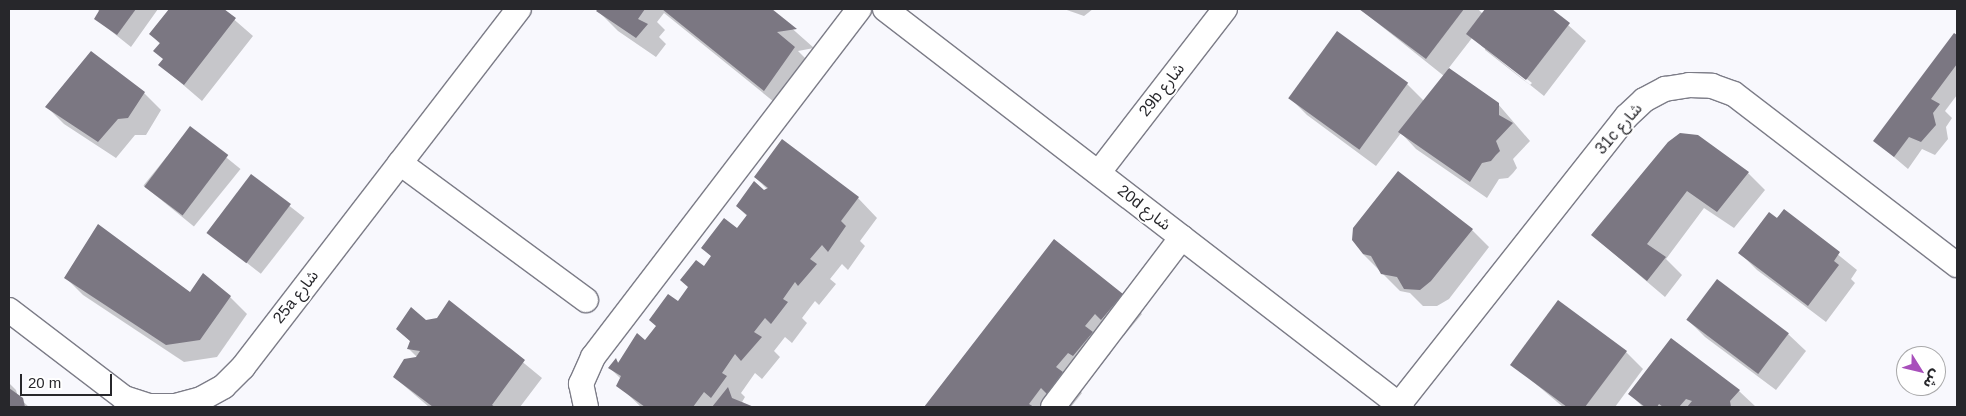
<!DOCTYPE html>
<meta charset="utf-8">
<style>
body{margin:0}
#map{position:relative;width:1966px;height:416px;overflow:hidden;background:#f8f8fd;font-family:Helvetica,"Noto Sans Arabic",sans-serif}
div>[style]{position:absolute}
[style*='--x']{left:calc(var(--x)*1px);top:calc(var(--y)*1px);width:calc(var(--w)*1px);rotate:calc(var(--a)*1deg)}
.shadow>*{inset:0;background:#0003;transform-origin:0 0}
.building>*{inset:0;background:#7b7782;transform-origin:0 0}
.roads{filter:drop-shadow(1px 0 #7c7c87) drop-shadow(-1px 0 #7c7c87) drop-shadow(0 1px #7c7c87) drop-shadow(0 -1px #7c7c87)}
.street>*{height:24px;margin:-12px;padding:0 12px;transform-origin:12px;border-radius:12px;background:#fff}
span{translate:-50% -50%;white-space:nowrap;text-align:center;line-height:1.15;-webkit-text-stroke:4px #fff;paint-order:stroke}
.street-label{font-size:16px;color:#27272b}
.frame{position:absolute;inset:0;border:10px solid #27272b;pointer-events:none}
.north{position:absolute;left:1896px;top:346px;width:50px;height:50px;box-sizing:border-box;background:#fff;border:1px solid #a9a9aa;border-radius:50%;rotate:126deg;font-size:14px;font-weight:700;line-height:20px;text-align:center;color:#27272b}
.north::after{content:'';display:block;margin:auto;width:18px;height:22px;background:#a84fbb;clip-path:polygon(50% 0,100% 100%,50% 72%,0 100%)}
.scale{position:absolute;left:20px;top:374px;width:92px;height:22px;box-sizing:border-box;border:2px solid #27272b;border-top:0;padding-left:6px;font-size:15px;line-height:18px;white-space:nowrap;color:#27272b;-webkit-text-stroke:4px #fff;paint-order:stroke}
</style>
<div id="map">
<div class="shadow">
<div style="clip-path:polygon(97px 9px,158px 9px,131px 47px,96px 19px,100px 12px)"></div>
<div style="clip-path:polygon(170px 9px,222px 9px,253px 36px,202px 101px,160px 65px,164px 60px,160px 44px,151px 34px)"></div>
<div style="clip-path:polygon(600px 9px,747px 9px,751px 12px,752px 9px,770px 9px,814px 48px,798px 51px,814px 67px,784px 110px,664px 13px,657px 22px,665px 30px,659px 37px,666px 44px,656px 57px,618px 31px,598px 11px)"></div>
<div style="clip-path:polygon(1064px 9px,1093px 9px,1084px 16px)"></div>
<div style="clip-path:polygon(evenodd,1360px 9px,1478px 9px,1483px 14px,1487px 9px,1550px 9px,1586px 41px,1544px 96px,1472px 38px,1448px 69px,1498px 104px,1530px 141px,1513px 159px,1517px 168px,1513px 173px,1508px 178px,1499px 179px,1487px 198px,1416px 149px,1401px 133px,1376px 166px,1307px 115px,1290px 98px,1407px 84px,1424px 101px,1444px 76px,1360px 9px,1485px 47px,1532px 83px,1530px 85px,1485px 50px,1485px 47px)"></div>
<div style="clip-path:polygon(1955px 35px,1957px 36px,1957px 95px,1945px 111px,1952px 118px,1946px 127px,1948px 139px,1935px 155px,1922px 149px,1908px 169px,1875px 141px)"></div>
<div style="clip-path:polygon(144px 93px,161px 110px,146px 135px,135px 135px,116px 158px,64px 124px,46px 106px)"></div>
<div style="left:190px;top:128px;width:65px;height:74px;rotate:39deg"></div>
<div style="clip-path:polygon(1669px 143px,1748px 173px,1765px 190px,1734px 228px,1704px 208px,1666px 259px,1682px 275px,1665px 297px,1592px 235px)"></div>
<div style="left:251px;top:176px;width:68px;height:71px;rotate:38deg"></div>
<div style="clip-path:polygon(755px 177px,858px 198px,877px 218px,860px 241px,865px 246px,848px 270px,842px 264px,830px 279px,836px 284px,819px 305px,815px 301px,802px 318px,807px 323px,792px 343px,785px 337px,774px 351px,780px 357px,762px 379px,755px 373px,741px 393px,745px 397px,742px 402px,752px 407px,641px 407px,618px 385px,621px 379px,610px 368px,616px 360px,619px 363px,645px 342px,678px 303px,712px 257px,703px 248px,737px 230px,747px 216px,737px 206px,767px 189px)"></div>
<div style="clip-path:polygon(1784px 211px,1857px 270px,1851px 279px,1855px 283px,1826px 322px,1757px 270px,1740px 253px)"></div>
<div style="clip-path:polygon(1472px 230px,1489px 247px,1449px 299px,1437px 306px,1423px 306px,1410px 293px,1400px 291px,1363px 254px)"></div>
<div style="clip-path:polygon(1054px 241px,1142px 314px,1122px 338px,1115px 333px,1104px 346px,1111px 353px,1093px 375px,1088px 371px,1076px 387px,1082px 393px,1071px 407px,927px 407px)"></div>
<div style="clip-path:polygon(66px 278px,230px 297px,247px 314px,217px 357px,184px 362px,83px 295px)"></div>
<div style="clip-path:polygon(1717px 280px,1788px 334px,1806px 351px,1776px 390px,1705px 337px,1688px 320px)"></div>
<div style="clip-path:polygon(450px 302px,542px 378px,520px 407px,429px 407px,394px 377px,418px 358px,409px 349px,411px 342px,397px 329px,437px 319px)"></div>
<div style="clip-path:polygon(1671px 340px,1739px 391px,1756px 407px,1643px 407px,1630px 394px)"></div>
<div style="clip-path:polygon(1626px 352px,1643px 369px,1615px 407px,1563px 407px,1512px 364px)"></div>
<div style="clip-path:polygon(9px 383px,16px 390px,18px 397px,29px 407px,9px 407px)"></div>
</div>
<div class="building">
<div style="clip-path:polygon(100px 9px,136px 9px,117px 35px,94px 19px)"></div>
<div style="clip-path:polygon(169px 9px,224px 9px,236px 18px,184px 85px,158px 65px,163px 59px,153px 51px,160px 43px,149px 34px)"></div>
<div style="clip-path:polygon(598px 9px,645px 9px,638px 19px,648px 24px,636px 38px,596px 11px)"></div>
<div style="clip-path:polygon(662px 9px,772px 9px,797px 29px,777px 32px,795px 47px,764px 91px)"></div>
<div style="clip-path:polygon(1359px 9px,1464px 9px,1426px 59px)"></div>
<div style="clip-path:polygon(1485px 9px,1552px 9px,1570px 23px,1526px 80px,1466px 34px)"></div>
<div style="left:1337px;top:31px;width:88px;height:83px;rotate:36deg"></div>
<div style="clip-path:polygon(1954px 33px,1957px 35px,1957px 64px,1931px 99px,1940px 104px,1933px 113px,1936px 125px,1921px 142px,1909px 137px,1894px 157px,1873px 141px)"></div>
<div style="clip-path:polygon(91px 51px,145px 92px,128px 118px,118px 119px,98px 142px,45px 107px)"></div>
<div style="clip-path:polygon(1449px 68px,1499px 103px,1499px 115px,1513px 123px,1496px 141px,1500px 151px,1496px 155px,1491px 161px,1482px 163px,1470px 182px,1398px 132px)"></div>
<div style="left:190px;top:126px;width:48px;height:76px;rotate:37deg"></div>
<div style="clip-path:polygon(1680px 133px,1698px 135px,1749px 172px,1717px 212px,1687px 191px,1647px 244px,1666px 257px,1647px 281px,1591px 235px,1668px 142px)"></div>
<div style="clip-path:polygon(782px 139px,859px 197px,841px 221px,846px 226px,828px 252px,822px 245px,810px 259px,817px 264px,798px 286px,795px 282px,783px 299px,788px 302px,771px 324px,765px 318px,754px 332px,762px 337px,741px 361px,735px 354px,722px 373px,727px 376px,711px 398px,704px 392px,693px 407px,645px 407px,616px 386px,621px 376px,608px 368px,616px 358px,618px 363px,637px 333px,645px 340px,656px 326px,649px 320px,668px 294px,678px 301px,688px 287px,680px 280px,696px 260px,704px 266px,711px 256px,701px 248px,724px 218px,737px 228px,747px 215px,736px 206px,754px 181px,764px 190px,768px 188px,754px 177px)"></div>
<div style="clip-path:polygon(1398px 171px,1473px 229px,1431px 281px,1420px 290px,1404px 289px,1397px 277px,1381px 274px,1371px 256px,1363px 254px,1352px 240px,1353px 228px)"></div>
<div style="left:251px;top:174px;width:50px;height:74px;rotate:37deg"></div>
<div style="clip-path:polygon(1784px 209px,1840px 252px,1834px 261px,1839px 265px,1808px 306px,1738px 253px,1769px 212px,1777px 218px)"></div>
<div style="clip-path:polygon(98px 224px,190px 292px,203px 273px,231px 296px,200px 340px,166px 345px,64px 278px)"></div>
<div style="clip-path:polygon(1054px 239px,1123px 294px,1101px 320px,1095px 314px,1085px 326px,1093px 332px,1073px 356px,1068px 353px,1056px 367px,1063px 372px,1047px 394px,1041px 388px,1029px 404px,1034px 407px,924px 407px)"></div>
<div style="left:1717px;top:279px;width:90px;height:51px;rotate:37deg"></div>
<div style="clip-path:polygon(449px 300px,525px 360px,492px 405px,495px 407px,433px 407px,393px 377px,404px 359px,416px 357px,420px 351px,407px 349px,410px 341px,396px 329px,411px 307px,426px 320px,437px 318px)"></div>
<div style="clip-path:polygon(1558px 300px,1627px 351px,1585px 407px,1567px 407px,1510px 365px)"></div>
<div style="clip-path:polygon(1671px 338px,1740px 390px,1730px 401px,1731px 407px,1687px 407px,1692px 401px,1686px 399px,1679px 407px,1663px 407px,1659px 404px,1657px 407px,1645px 407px,1628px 394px)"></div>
<div style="clip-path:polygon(728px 387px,732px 398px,754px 407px,712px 407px)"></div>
<div style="clip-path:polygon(9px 388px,23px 398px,25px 407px,9px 407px)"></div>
</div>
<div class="roads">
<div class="street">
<div style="--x:885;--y:9;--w:652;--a:37.59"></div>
<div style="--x:400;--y:163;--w:231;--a:36.4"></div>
<div style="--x:1099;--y:172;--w:206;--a:-52.3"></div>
<div style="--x:9;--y:310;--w:145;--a:37.4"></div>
<div style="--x:124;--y:398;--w:26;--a:18"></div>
<div style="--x:149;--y:406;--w:26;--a:0"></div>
<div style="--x:175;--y:406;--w:27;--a:-15"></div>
<div style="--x:201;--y:399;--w:26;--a:-29"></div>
<div style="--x:224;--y:386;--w:27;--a:-45"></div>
<div style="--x:243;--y:367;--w:452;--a:-52.4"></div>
<div style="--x:586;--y:407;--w:24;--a:-102"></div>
<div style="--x:581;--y:384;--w:30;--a:-66"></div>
<div style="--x:593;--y:357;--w:438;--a:-52.6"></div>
<div style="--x:1053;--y:407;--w:213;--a:-52.8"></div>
<div style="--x:1397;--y:407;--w:371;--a:-51.7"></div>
<div style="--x:1627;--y:116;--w:23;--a:-43"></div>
<div style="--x:1644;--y:100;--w:24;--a:-28"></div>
<div style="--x:1665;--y:89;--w:24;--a:-9"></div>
<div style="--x:1689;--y:85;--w:23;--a:2"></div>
<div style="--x:1712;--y:86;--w:23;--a:20"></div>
<div style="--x:1734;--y:94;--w:281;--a:37.5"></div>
</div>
</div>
<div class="street-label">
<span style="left:1162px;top:90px;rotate:-52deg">29b شارع</span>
<span style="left:1619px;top:129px;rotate:-49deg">31c شارع</span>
<span style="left:1144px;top:208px;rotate:38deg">20d شارع</span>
<span style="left:296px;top:297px;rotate:-52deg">25a شارع</span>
</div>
<div class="frame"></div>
<div class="north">ش</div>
<div class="scale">20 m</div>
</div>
